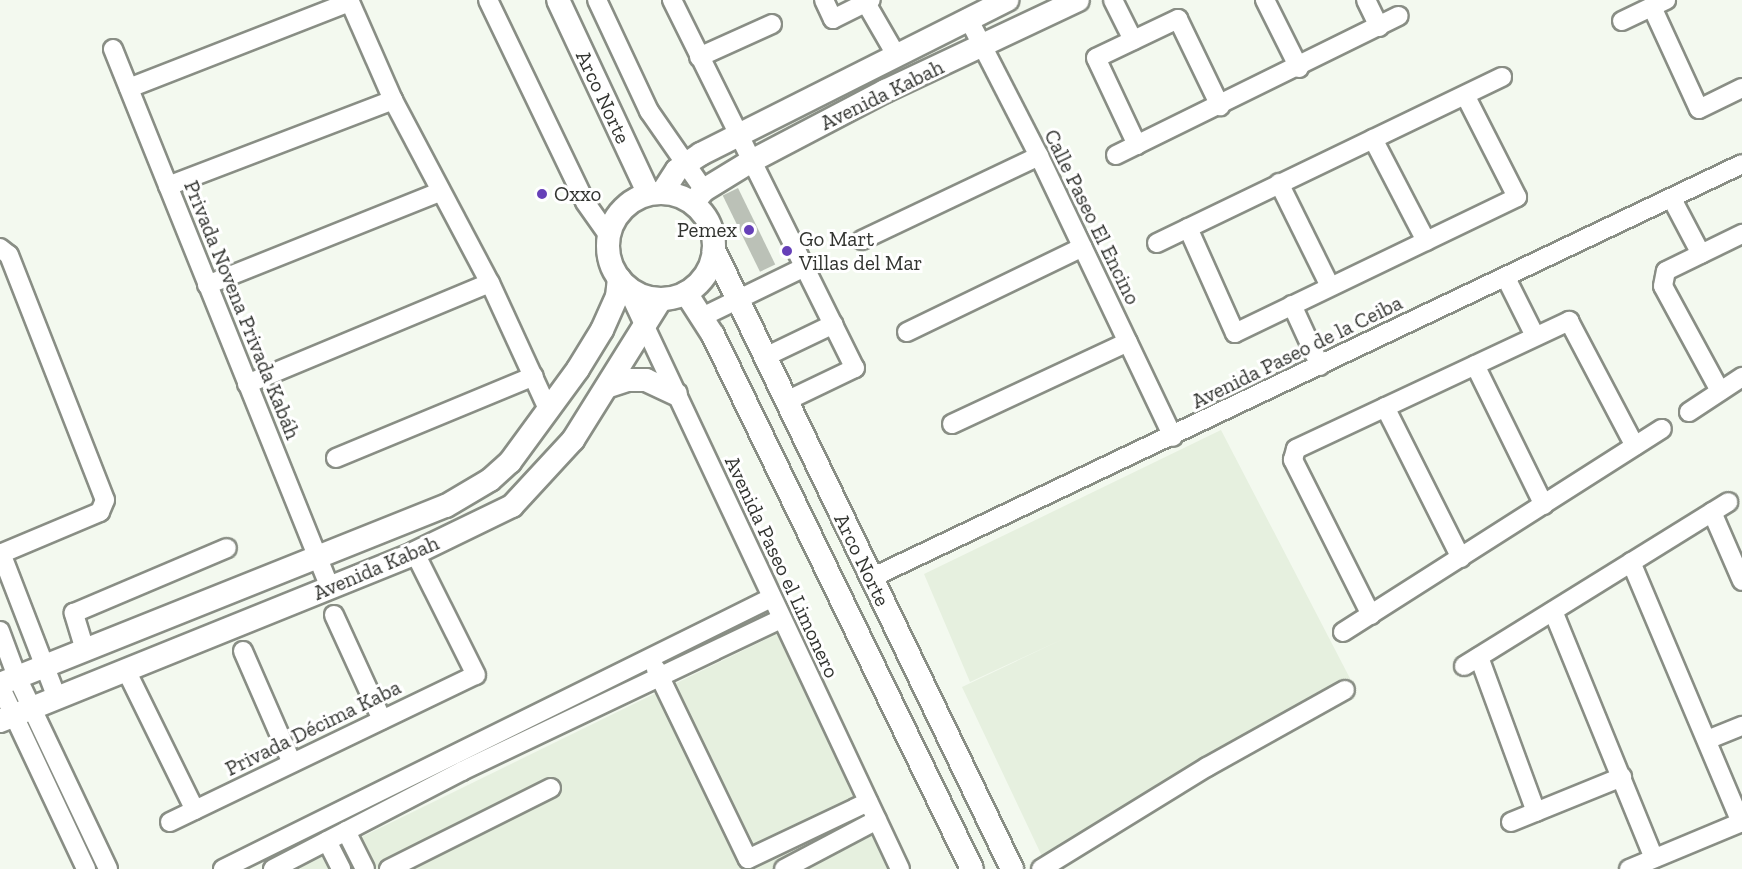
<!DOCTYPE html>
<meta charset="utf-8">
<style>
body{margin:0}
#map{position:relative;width:1742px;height:869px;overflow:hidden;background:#f3f9ef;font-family:"Zilla Slab",serif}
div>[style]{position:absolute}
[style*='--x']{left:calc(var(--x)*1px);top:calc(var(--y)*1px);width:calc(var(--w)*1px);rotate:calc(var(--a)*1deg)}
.built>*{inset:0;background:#e6f0df}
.building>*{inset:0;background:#bbc1b7;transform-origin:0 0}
.roads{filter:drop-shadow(2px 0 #898e85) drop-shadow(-2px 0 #898e85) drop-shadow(0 2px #898e85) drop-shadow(0 -2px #898e85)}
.minor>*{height:18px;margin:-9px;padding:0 9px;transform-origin:9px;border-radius:9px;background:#fff}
.major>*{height:22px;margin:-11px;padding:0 11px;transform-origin:11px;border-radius:11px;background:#fff}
.major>.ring{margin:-11px;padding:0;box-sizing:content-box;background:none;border:22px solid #fff;border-radius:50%}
.dots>*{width:16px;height:16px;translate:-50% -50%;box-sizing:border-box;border:3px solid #fff;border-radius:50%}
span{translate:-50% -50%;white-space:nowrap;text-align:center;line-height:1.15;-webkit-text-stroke:6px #fff;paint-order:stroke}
.street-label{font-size:21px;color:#323430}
.poi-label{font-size:21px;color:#323430}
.left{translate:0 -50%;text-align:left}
.right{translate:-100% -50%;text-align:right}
</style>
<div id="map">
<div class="built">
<div style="clip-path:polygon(1221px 430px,1356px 690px,1048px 869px,962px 687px,1063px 639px,970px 682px,924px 574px)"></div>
<div style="clip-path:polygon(777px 634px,888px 869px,296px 869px)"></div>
</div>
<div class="building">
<div style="left:738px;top:188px;width:85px;height:17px;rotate:64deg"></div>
</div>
<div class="roads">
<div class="minor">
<div style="--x:488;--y:0;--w:224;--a:64.3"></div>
<div style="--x:585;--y:202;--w:42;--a:54.8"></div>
<div style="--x:597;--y:0;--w:123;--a:64.9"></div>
<div style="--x:649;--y:111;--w:96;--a:55.2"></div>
<div style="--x:672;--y:0;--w:411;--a:63.6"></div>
<div style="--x:855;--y:368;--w:76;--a:154.4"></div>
<div style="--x:824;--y:0;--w:21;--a:65"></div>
<div style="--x:833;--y:19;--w:42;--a:-26.6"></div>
<div style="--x:1113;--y:0;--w:45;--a:63.4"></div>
<div style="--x:1265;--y:0;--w:76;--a:63.4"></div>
<div style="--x:1366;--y:0;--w:30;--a:64"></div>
<div style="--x:866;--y:3;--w:58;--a:59.9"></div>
<div style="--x:1652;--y:7;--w:112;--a:65.3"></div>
<div style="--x:1699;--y:109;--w:48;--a:-26"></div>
<div style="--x:968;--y:18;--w:155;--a:62.8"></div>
<div style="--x:1039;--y:156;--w:311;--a:64.5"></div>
<div style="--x:1622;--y:21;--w:49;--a:-25.5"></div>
<div style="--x:113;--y:49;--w:581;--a:68.07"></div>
<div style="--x:699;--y:57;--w:80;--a:-24.3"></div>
<div style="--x:129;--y:88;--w:237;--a:-21.3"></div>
<div style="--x:350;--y:2;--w:107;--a:66.3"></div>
<div style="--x:393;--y:100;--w:207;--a:62.1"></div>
<div style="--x:490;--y:283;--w:141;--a:65.3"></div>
<div style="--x:1373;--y:139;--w:115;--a:62.5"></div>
<div style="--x:1137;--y:145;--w:96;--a:-115.2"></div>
<div style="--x:1096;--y:58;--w:91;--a:-25.4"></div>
<div style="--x:1178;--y:19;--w:97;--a:64.2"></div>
<div style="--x:1116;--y:155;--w:315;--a:-26.2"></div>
<div style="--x:1279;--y:183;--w:115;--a:63.7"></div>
<div style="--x:168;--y:186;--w:241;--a:-20.9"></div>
<div style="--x:1672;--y:199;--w:62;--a:62.2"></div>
<div style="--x:1188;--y:228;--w:115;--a:65.9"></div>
<div style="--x:1235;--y:333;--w:313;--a:-25.7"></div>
<div style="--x:1517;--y:197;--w:114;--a:-117"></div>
<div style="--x:862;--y:240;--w:196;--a:-25.4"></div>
<div style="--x:1157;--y:243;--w:383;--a:-25.7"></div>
<div style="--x:0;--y:248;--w:11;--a:38"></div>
<div style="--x:9;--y:255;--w:263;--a:68.6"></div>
<div style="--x:105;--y:500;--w:13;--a:113"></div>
<div style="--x:100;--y:512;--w:108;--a:157.2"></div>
<div style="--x:1506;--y:278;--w:65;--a:63.4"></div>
<div style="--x:625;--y:284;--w:646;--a:64.82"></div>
<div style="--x:207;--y:285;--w:250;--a:-21.8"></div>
<div style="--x:1292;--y:305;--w:67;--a:65.3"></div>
<div style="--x:704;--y:316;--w:114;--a:-25.9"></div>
<div style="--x:907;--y:332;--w:195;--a:-25.8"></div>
<div style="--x:765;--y:357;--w:76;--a:-25.6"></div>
<div style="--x:1475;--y:365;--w:156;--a:63.8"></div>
<div style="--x:247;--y:384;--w:263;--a:-22.6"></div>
<div style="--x:1720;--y:391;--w:119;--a:-118.5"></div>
<div style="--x:1663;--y:286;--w:15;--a:-79"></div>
<div style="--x:1666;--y:271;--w:85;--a:-26"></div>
<div style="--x:1385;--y:407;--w:169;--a:63.3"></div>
<div style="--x:1689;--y:412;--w:64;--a:-33.4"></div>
<div style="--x:952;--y:424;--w:194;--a:-25"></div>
<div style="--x:336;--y:458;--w:214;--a:-22.5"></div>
<div style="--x:1712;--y:512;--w:75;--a:66.5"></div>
<div style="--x:1;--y:553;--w:155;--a:68.9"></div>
<div style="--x:1631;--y:562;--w:283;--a:67.1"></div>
<div style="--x:871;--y:578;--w:964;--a:-25.42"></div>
<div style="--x:1553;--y:611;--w:267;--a:67.8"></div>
<div style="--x:334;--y:615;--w:115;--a:65.4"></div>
<div style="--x:1371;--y:615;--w:174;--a:-116.7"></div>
<div style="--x:1293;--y:460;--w:11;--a:-75"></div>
<div style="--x:1296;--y:449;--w:302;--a:-25.1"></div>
<div style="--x:1569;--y:321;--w:141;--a:62.2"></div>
<div style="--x:0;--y:631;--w:49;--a:69.7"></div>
<div style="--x:17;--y:677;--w:212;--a:64.6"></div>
<div style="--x:1343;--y:632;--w:378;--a:-32.5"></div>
<div style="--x:85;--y:650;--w:39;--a:-107"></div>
<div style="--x:74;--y:613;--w:166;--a:-23"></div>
<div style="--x:243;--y:651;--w:122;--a:66.4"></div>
<div style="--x:1479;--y:657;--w:165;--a:69.8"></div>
<div style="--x:1464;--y:666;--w:311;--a:-31.8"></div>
<div style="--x:656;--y:669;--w:211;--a:64.2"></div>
<div style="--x:748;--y:859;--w:133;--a:-25.4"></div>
<div style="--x:126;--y:670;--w:156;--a:63.8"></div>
<div style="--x:0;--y:686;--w:202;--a:64.8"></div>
<div style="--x:1707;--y:740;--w:38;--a:-22"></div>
<div style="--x:170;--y:822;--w:339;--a:-25.7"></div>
<div style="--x:476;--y:675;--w:136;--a:-116.6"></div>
<div style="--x:1511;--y:822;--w:120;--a:-22.1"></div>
<div style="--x:346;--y:831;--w:42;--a:63.4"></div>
<div style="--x:327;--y:841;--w:31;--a:63"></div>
<div style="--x:223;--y:869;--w:611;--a:-26.31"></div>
<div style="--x:273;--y:869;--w:213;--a:-27.4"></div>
<div style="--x:462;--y:771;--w:353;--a:-25.5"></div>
<div style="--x:389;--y:869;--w:181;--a:-26.6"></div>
<div style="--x:784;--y:869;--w:105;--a:-27.8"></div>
<div style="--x:1041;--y:869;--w:195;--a:-31.6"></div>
<div style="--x:1207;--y:767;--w:158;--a:-29.2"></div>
<div style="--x:1629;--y:869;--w:122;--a:-22.6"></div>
</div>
<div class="major">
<div style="--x:558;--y:0;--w:214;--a:64.9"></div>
<div style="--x:662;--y:193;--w:27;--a:-57"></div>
<div style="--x:677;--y:170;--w:29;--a:-34"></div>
<div style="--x:701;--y:154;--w:343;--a:-26.7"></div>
<div class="ring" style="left:608px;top:193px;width:84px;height:84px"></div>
<div style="--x:693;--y:203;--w:17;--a:-50"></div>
<div style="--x:704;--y:190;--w:52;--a:-31.5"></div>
<div style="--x:748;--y:163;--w:155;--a:-27.7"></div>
<div style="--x:885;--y:91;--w:213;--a:-25.2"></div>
<div style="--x:714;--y:250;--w:687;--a:64.29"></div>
<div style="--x:686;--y:293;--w:50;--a:57.3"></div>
<div style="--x:713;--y:335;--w:593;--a:64.13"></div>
<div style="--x:609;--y:386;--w:20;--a:-18"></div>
<div style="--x:628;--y:380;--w:18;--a:0"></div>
<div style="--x:646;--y:380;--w:33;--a:25"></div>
<div style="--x:0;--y:684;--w:480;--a:-21.8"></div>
<div style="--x:446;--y:506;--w:51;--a:-30.6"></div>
<div style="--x:490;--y:480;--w:27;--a:-42"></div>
<div style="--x:510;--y:462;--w:115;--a:-53.8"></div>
<div style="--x:578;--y:369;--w:46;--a:-58.4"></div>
<div style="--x:602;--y:330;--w:36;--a:-66"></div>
<div style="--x:617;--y:297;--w:19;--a:-84"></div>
<div style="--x:0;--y:721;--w:448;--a:-22"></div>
<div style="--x:415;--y:553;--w:108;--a:-25.9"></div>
<div style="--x:512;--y:506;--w:90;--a:-47.3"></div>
<div style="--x:573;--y:440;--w:166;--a:-58"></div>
</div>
</div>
<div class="dots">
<div style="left:542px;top:194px;background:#6640b8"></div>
<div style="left:749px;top:230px;background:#6640b8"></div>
<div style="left:787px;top:251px;background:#6640b8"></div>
</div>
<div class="street-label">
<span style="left:882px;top:95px;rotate:-26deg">Avenida Kabah</span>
<span style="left:603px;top:97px;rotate:65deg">Arco Norte</span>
<span style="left:1092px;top:217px;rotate:64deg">Calle Paseo El Encino</span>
<span style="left:242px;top:310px;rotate:68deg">Privada Novena Privada Kabáh</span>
<span style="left:1297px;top:352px;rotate:-26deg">Avenida Paseo de la Ceiba</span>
<span style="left:862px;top:560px;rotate:64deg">Arco Norte</span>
<span style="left:782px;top:567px;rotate:65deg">Avenida Paseo el Limonero</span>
<span style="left:376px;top:568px;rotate:-23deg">Avenida Kabah</span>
<span style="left:313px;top:728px;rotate:-26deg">Privada Décima Kaba</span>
</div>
<div class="poi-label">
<span class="left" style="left:554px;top:194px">Oxxo</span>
<span class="right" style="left:737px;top:230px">Pemex</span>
<span class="left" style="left:799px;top:251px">Go Mart<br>Villas del Mar</span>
</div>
</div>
